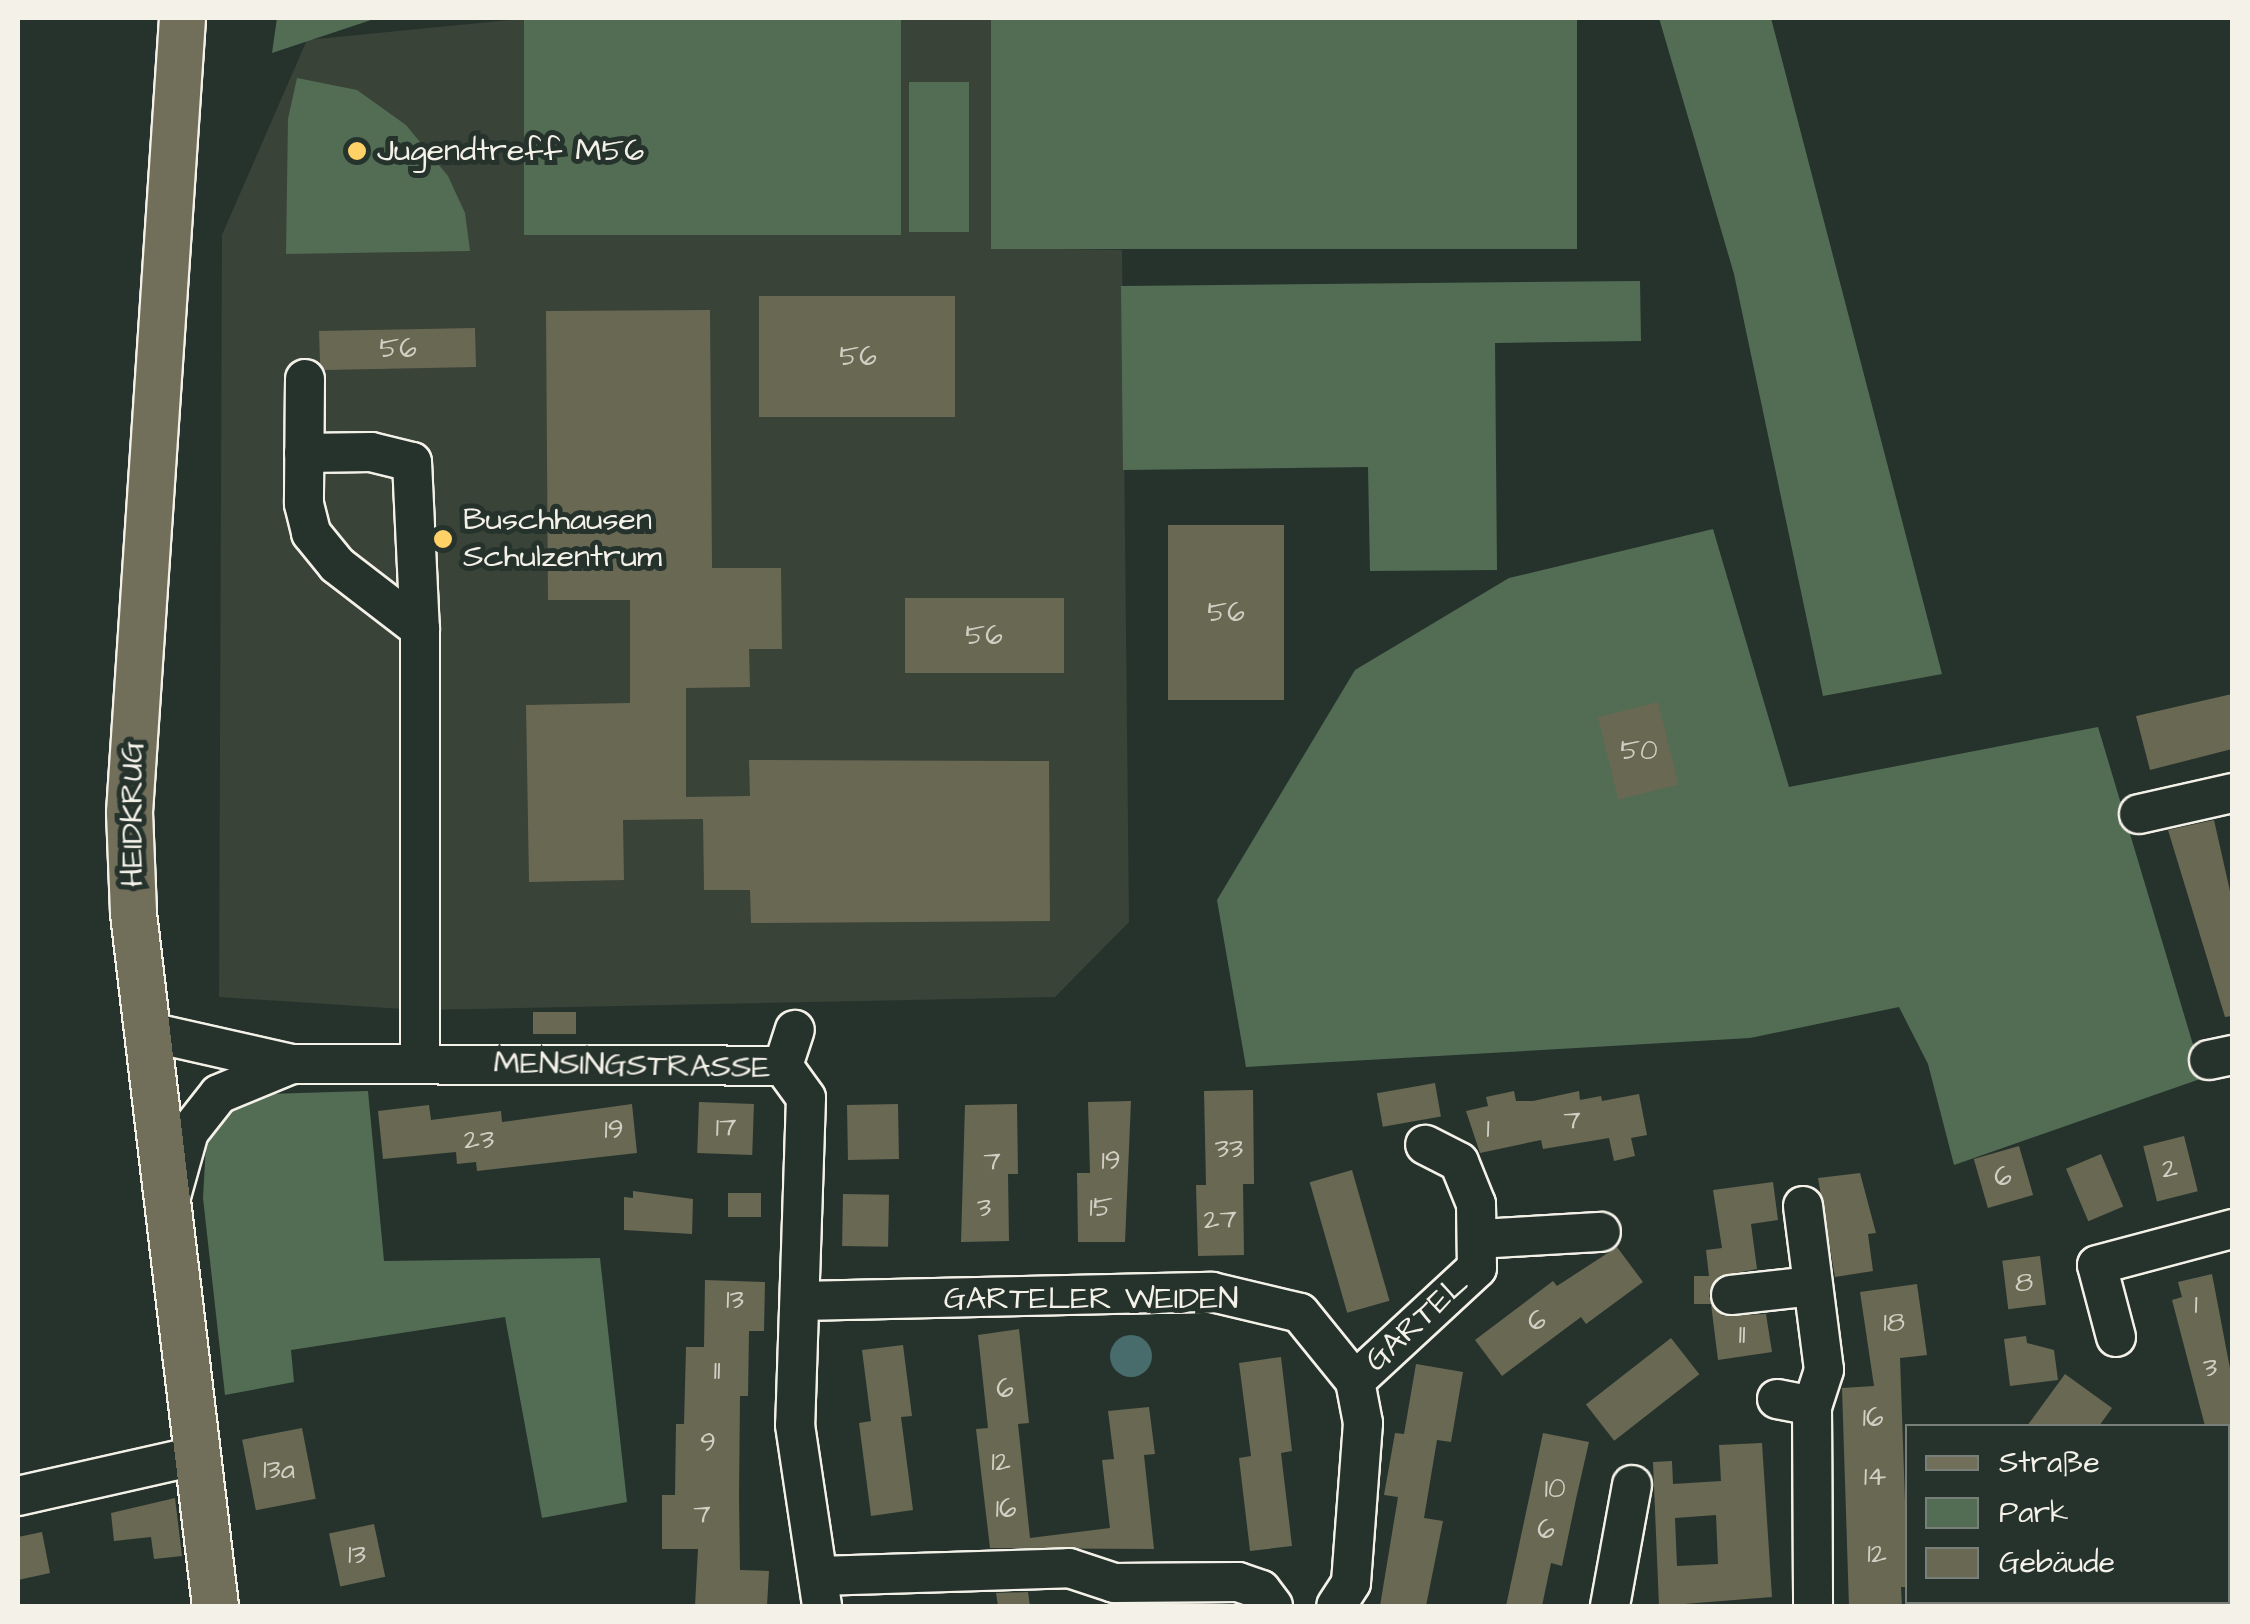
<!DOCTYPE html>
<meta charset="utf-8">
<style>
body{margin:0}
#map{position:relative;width:2250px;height:1624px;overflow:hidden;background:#26332d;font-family:"Architects Daughter",sans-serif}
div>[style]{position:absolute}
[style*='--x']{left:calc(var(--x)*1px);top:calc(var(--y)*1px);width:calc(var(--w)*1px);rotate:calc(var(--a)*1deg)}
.built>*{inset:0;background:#3a4338}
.green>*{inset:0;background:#536d54;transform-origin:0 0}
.water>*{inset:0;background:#486c6c;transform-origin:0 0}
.round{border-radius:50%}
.building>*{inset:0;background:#696853;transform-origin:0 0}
.roads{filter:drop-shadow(2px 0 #f4f1e8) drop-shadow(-2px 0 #f4f1e8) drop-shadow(0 2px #f4f1e8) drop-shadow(0 -2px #f4f1e8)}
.minor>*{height:38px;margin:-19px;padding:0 19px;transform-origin:19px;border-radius:19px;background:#26332d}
.major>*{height:45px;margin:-22.5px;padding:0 22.5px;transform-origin:22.5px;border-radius:22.5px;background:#716e59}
.dots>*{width:28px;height:28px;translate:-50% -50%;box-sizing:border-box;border:5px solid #26332d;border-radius:50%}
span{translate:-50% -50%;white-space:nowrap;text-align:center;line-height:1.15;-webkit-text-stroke:10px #26332d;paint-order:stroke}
.number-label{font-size:28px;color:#d1cfc3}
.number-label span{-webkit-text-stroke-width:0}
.poi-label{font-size:32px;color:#f4f1e8}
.left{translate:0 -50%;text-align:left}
.street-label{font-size:32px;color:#f4f1e8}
.frame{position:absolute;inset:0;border:20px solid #f4f1e8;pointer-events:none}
.legend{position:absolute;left:1905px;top:1424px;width:325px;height:180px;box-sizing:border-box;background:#26332d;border:2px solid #787f78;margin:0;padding:12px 18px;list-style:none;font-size:30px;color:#f4f1e8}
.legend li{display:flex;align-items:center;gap:20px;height:50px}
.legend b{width:50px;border:2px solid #787f78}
</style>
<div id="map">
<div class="built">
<div style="clip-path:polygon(530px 18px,991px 18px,1003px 248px,1122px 250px,1129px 922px,1055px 997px,419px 1010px,219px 997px,222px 235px,307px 40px)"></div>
</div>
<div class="green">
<div style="clip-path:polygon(277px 18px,377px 18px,272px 53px)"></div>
<div style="left:524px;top:18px;width:377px;height:217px"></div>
<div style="left:991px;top:18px;width:586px;height:231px"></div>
<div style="clip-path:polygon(1659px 18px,1771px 18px,1942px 674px,1823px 696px,1734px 274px)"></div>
<div style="clip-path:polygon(297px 78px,357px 90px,406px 125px,448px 176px,465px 213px,470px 251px,286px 254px,288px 119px)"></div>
<div style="left:909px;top:82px;width:60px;height:150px"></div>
<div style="clip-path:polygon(1640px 281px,1641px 341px,1495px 343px,1497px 570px,1370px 571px,1368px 467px,1123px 470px,1121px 286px)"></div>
<div style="clip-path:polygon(1713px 529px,1789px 787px,2098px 727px,2203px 1078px,1954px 1165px,1928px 1064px,1899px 1007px,1750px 1038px,1246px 1067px,1217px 900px,1355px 670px,1509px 578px)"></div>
<div style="clip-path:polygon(368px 1091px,384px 1261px,600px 1258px,627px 1502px,542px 1518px,505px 1317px,291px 1350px,294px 1382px,225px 1395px,203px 1198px,206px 1143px,238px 1105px,266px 1094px)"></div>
</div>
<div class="water">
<div class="round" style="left:1110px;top:1335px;width:42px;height:42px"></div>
<div style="left:1982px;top:1602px;width:87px;height:4px"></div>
</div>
<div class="building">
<div style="left:955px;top:296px;width:121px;height:196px;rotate:90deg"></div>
<div style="clip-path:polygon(710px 310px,712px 568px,781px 568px,782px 649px,749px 649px,750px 687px,686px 688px,686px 797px,750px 796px,749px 760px,1049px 761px,1050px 921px,751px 923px,750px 890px,704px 890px,703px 819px,623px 820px,624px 880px,529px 882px,526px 705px,630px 703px,630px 600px,548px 600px,546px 311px)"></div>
<div style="clip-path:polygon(475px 328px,476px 367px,325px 370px,320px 363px,319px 331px)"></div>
<div style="left:1284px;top:525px;width:175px;height:116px;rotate:90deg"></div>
<div style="left:905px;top:598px;width:159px;height:75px"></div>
<div style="clip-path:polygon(2232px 694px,2232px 749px,2150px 770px,2136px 716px)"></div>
<div style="left:1658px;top:702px;width:85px;height:62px;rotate:76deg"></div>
<div style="clip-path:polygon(2214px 820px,2232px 900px,2232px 1016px,2225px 1017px,2168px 830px)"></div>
<div style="left:576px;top:1012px;width:22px;height:43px;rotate:90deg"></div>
<div style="left:1435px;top:1083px;width:34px;height:59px;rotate:80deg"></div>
<div style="clip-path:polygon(1253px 1090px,1254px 1184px,1243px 1184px,1244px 1255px,1198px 1256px,1196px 1185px,1206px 1185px,1204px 1091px)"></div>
<div style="clip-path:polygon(1514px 1091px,1516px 1101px,1533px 1101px,1579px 1091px,1580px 1100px,1601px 1096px,1602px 1101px,1639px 1094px,1647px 1135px,1631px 1138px,1635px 1156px,1614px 1161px,1609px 1138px,1543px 1149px,1541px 1140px,1480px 1153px,1466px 1111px,1488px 1106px,1486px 1097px)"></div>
<div style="clip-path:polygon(1131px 1101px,1125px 1242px,1078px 1242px,1077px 1173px,1090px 1173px,1088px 1102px)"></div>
<div style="left:699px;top:1102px;width:55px;height:51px;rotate:2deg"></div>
<div style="clip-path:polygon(632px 1104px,637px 1153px,477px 1171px,476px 1162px,457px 1164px,456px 1152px,383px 1159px,378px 1111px,429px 1105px,431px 1120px,501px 1111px,502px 1122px)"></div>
<div style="left:898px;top:1104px;width:55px;height:51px;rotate:89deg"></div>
<div style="clip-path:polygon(1017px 1104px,1018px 1174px,1008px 1174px,1009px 1241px,961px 1242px,965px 1105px)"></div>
<div style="left:2184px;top:1136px;width:57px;height:42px;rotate:76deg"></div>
<div style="left:2019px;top:1146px;width:51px;height:47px;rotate:74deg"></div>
<div style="left:2101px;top:1154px;width:57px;height:38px;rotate:67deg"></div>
<div style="left:1352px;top:1170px;width:136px;height:44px;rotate:74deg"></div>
<div style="clip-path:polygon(1860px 1173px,1876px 1233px,1868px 1234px,1873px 1271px,1835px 1277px,1818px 1178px)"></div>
<div style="clip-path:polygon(1773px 1182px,1778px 1220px,1751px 1224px,1757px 1269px,1719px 1276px,1709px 1296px,1723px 1316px,1766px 1314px,1772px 1352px,1718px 1360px,1711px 1304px,1694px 1304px,1694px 1276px,1709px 1276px,1706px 1250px,1722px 1248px,1713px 1190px)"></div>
<div style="clip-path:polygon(633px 1191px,693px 1199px,692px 1234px,624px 1230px,624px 1197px,633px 1198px)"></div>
<div style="left:728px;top:1193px;width:33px;height:24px"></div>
<div style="left:843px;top:1194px;width:46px;height:52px;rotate:1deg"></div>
<div style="clip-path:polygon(1617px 1247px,1643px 1282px,1586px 1324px,1581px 1317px,1502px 1376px,1475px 1340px,1553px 1281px,1557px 1286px)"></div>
<div style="left:2040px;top:1256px;width:49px;height:38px;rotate:83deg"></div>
<div style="clip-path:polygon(2212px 1274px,2232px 1379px,2232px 1426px,2205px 1426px,2172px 1300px,2182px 1297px,2178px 1282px)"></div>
<div style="clip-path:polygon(705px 1280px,765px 1282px,764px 1331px,749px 1331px,748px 1396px,740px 1396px,739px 1496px,740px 1570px,769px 1571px,767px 1606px,695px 1606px,698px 1549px,662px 1549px,662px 1495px,675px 1495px,676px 1424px,684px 1424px,686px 1347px,704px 1347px)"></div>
<div style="clip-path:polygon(1917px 1284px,1927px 1355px,1900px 1358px,1908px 1587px,1901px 1587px,1902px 1606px,1849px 1606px,1842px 1388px,1874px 1386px,1860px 1292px)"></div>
<div style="clip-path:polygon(1019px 1329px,1029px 1423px,1018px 1424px,1030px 1538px,1110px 1528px,1102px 1460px,1114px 1459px,1108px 1411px,1149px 1407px,1155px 1454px,1144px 1455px,1154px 1549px,990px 1548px,976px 1429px,988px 1428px,978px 1335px)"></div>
<div style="clip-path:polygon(2026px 1336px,2027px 1343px,2054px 1350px,2058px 1380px,2010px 1386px,2004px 1339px)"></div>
<div style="left:1671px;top:1338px;width:46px;height:108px;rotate:52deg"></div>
<div style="clip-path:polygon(903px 1345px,912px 1416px,901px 1417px,913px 1510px,871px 1516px,859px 1423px,871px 1421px,862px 1350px)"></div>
<div style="clip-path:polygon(1281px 1357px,1292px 1451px,1281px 1453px,1292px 1546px,1250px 1551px,1239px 1458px,1251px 1456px,1239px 1363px)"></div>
<div style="clip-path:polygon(1416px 1364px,1463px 1372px,1451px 1442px,1437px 1440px,1424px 1518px,1443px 1521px,1426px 1606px,1380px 1606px,1398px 1497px,1384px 1495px,1395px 1433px,1404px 1434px)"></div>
<div style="clip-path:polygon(2065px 1374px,2112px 1408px,2099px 1426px,2027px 1426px)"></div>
<div style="left:302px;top:1428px;width:72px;height:61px;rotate:79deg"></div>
<div style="clip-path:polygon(1543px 1433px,1589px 1442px,1576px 1499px,1562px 1566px,1551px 1563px,1542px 1606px,1506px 1606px)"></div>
<div style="clip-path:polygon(evenodd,1762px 1443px,1772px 1597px,1659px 1606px,1653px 1462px,1672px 1461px,1673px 1484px,1721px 1481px,1719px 1445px,1762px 1443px,1716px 1515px,1718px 1564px,1677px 1566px,1675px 1518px,1716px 1515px)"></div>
<div style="clip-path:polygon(175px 1498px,182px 1556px,154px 1559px,151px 1537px,114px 1541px,111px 1513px)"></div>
<div style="left:374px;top:1524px;width:54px;height:46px;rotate:78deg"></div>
<div style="clip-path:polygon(42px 1532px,50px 1573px,18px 1580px,18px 1537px)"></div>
<div style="clip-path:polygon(1028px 1592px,1030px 1606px,998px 1606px,996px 1593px)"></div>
</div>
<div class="roads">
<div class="minor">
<div style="--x:305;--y:379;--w:125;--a:90.5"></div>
<div style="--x:304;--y:504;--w:30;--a:76"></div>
<div style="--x:311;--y:533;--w:41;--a:50.9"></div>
<div style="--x:337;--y:565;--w:105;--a:37.6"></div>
<div style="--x:304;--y:453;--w:67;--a:-0.9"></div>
<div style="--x:371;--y:452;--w:42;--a:13.7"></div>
<div style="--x:412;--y:462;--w:167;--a:87.3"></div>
<div style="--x:420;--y:629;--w:433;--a:90"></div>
<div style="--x:2139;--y:814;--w:95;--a:-12.7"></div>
<div style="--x:145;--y:1031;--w:151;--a:12.7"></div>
<div style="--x:292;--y:1064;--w:491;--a:0.2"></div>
<div style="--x:783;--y:1066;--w:39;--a:54"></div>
<div style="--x:806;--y:1098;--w:327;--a:91.9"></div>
<div style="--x:795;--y:1425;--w:183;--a:81.5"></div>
<div style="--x:2209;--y:1060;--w:24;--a:-12"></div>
<div style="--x:783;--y:1066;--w:38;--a:-72"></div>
<div style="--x:170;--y:1200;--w:71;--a:-74.4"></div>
<div style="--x:189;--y:1132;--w:48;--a:-51.7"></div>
<div style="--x:219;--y:1094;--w:76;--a:-22.5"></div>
<div style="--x:1803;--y:1206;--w:165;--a:82.7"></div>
<div style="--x:1824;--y:1370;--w:38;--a:108"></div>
<div style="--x:1812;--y:1406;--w:200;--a:89.7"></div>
<div style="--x:1478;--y:1239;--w:123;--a:-3.3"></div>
<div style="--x:1731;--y:1295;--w:82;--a:-6.3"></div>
<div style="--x:801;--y:1301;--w:411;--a:-1.3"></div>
<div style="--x:1212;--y:1292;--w:90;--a:13.4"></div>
<div style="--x:1300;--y:1313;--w:87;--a:51"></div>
<div style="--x:1355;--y:1381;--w:43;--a:79.2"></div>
<div style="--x:1363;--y:1423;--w:160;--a:94.3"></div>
<div style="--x:1351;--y:1583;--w:27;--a:123"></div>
<div style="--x:2116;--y:1337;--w:74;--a:-104.8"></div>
<div style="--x:2097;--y:1265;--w:140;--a:-14.9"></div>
<div style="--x:1355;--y:1381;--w:166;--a:-42.8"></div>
<div style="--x:1477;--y:1268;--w:64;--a:-90.9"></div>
<div style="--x:1476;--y:1204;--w:45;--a:-112"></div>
<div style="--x:1459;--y:1162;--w:38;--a:-153"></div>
<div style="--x:1777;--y:1399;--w:36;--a:11"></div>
<div style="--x:18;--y:1496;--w:182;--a:-12.7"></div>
<div style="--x:819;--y:1576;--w:250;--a:-1.8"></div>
<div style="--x:1069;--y:1568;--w:47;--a:18.4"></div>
<div style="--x:1114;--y:1583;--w:124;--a:-0.5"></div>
<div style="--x:1238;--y:1582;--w:24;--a:19"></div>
<div style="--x:1261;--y:1590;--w:20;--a:53"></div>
<div style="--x:1610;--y:1606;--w:123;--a:-79.7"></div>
<div style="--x:2208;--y:1606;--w:25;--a:-12"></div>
</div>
<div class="major">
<div style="--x:182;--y:18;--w:796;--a:93.82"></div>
<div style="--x:129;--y:812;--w:101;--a:87.7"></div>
<div style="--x:133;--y:913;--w:698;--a:83.25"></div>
</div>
</div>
<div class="dots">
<div style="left:357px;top:151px;background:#ffd166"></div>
<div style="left:443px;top:539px;background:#ffd166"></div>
</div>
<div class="number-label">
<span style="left:398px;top:349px">56</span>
<span style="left:858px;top:357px">56</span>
<span style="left:1226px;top:613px">56</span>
<span style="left:984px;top:636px">56</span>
<span style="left:1639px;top:751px">50</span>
<span style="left:1572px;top:1121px">7</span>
<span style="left:726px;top:1128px">17</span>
<span style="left:1488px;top:1129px">1</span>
<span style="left:614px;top:1130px">19</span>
<span style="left:479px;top:1140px">23</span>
<span style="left:1229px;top:1149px">33</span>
<span style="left:1111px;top:1161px">19</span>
<span style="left:992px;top:1162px">7</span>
<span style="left:2170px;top:1169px">2</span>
<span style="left:2003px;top:1177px">6</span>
<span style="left:984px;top:1208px">3</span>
<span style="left:1101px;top:1208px">15</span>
<span style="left:1220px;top:1220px">27</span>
<span style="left:2024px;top:1283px">8</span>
<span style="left:735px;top:1300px">13</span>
<span style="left:2196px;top:1305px">1</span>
<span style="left:1537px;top:1321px">6</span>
<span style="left:1894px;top:1323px">18</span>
<span style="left:1742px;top:1335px">11</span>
<span style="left:2210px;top:1368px">3</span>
<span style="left:717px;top:1371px">11</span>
<span style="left:1005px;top:1389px">6</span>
<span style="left:1873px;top:1418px">16</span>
<span style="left:708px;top:1443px">9</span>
<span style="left:1001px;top:1462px">12</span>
<span style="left:279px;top:1470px">13a</span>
<span style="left:1875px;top:1477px">14</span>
<span style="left:1555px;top:1489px">10</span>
<span style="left:1006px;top:1509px">16</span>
<span style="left:702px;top:1515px">7</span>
<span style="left:1546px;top:1530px">6</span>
<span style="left:1877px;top:1554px">12</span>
<span style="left:357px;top:1555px">13</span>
</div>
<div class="poi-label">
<span class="left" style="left:377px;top:151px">Jugendtreff M56</span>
<span class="left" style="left:463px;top:539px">Buschhausen<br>Schulzentrum</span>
</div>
<div class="street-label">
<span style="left:133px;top:814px;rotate:-90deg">HEIDKRUG</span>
<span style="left:632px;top:1066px;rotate:1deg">MENSINGSTRASSE</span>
<span style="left:1091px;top:1299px">GARTELER WEIDEN</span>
<span style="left:1417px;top:1323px;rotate:-43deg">GARTEL</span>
</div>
<div class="frame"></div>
<ul class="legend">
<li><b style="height:12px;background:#716e59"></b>Straße</li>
<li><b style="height:28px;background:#536d54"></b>Park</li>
<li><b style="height:28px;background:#696853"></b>Gebäude</li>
</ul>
</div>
